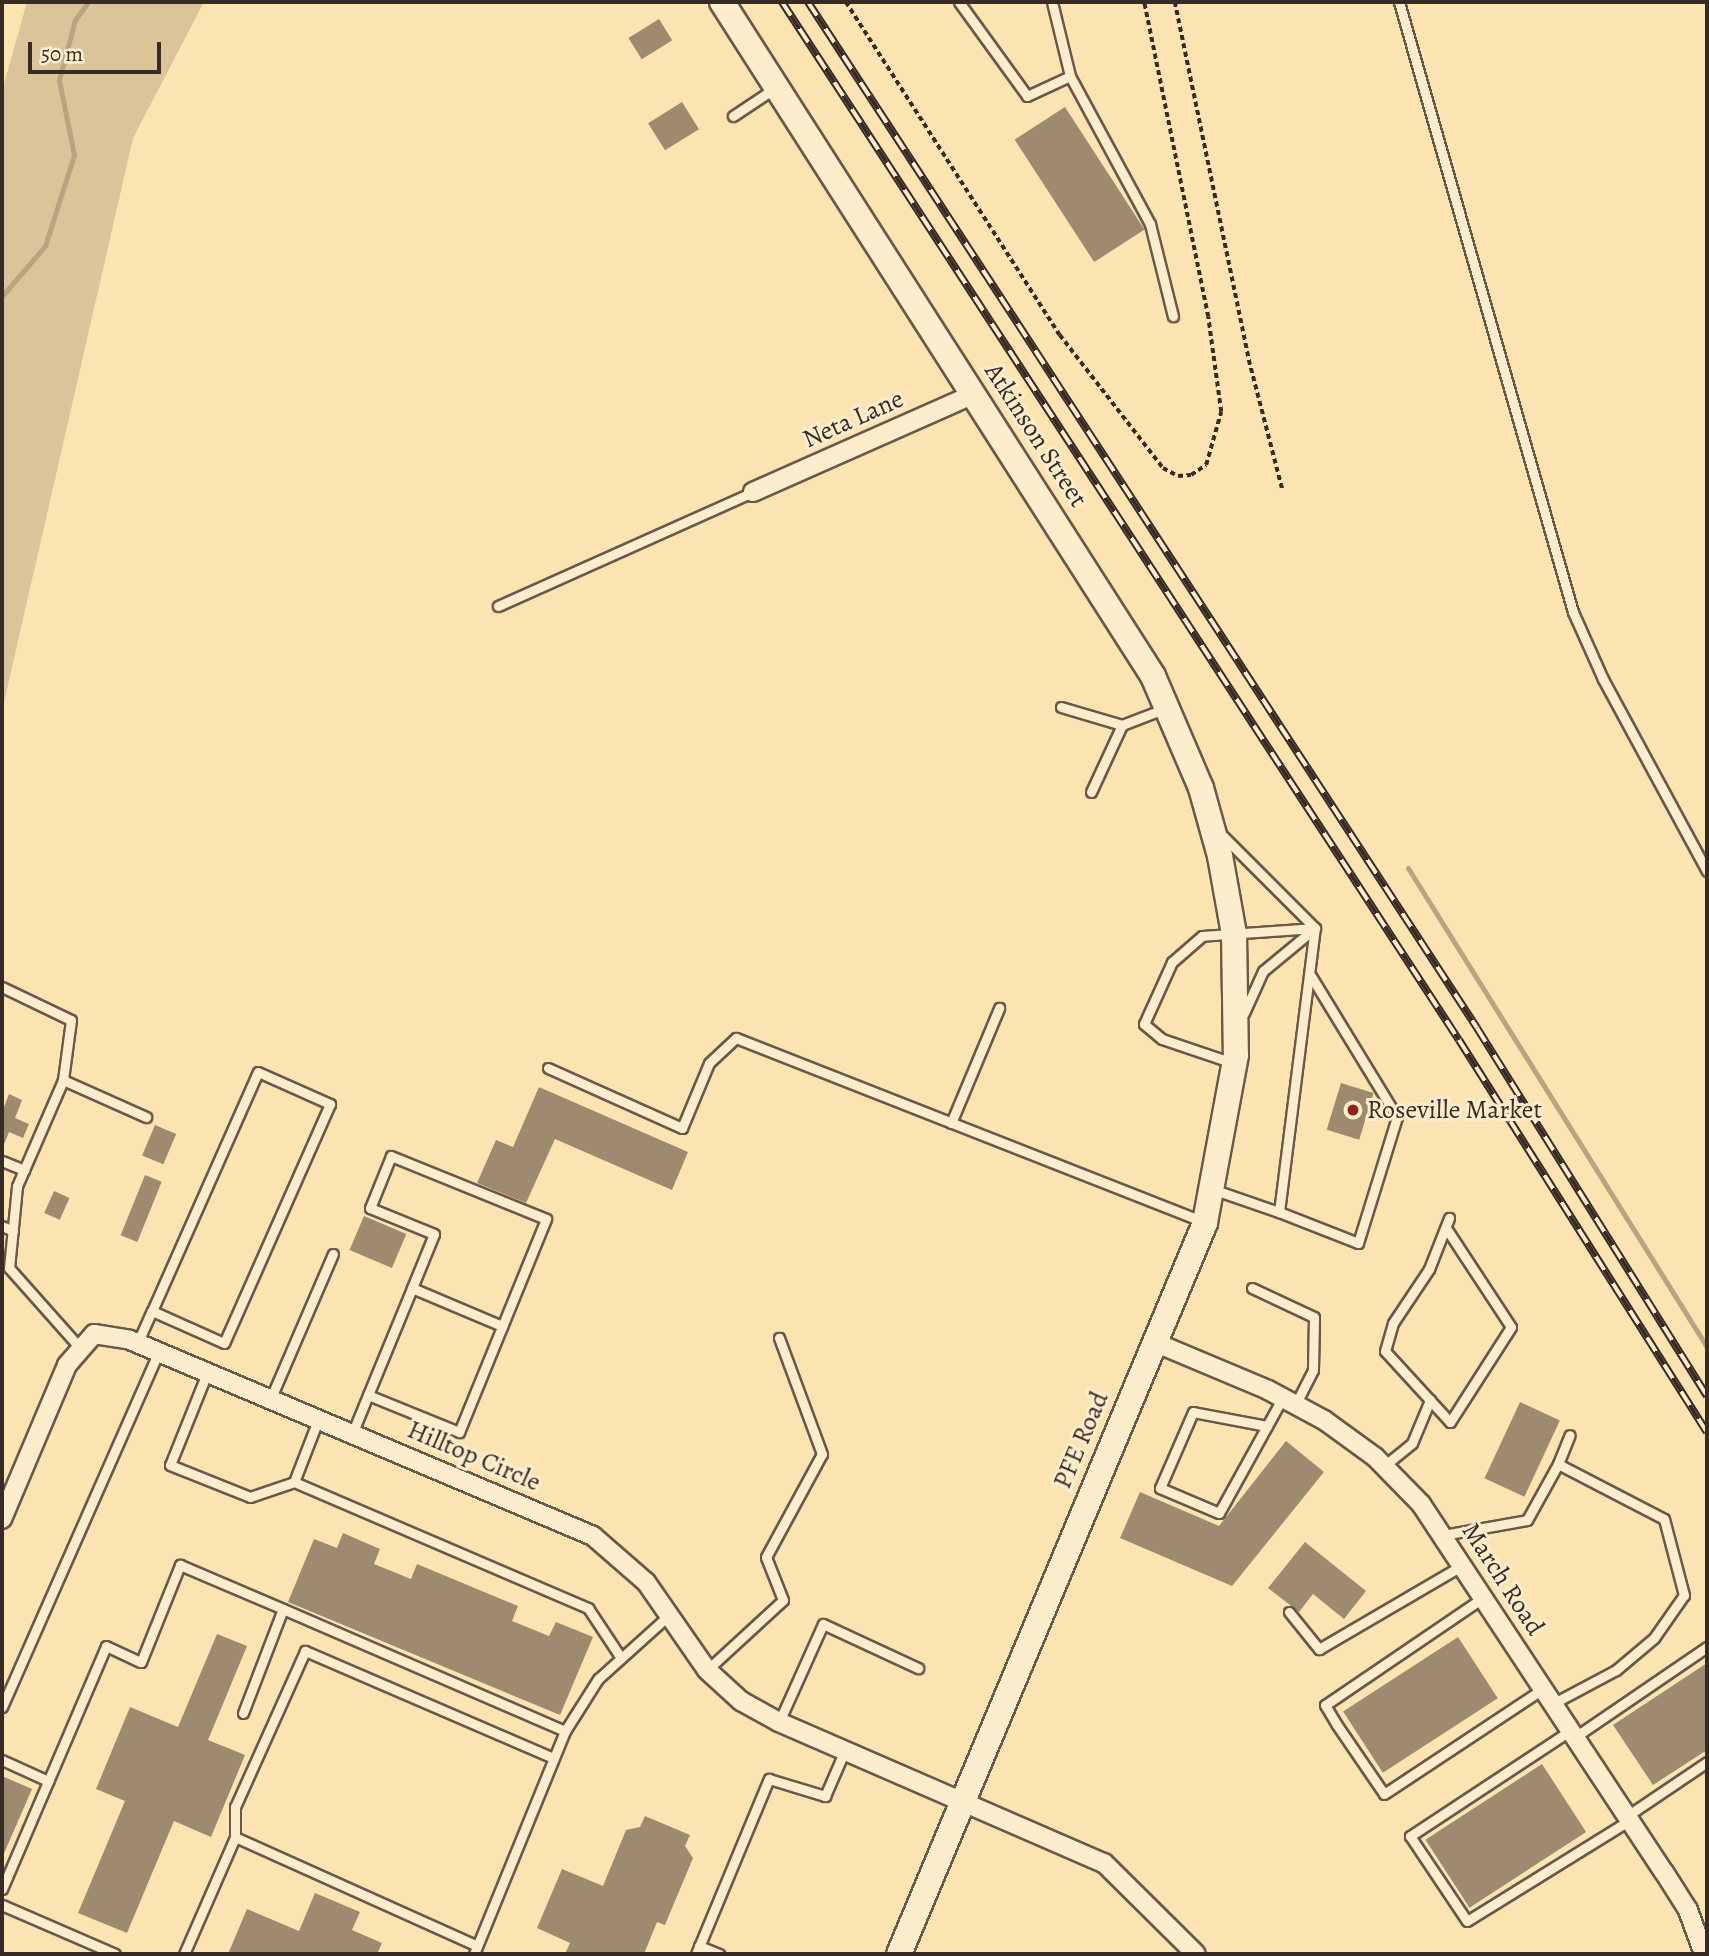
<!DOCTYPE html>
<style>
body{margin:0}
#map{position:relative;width:1709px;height:1956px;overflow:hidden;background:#fce3b2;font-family:Alegreya,serif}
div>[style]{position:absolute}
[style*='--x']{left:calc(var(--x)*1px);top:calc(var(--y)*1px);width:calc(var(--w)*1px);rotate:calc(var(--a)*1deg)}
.green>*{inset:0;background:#dbc49a}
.stream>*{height:5px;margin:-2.5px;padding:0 2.5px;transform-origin:2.5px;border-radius:2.5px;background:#b9a482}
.building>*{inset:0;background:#9e8b6f;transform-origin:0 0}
.path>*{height:3.5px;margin-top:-1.75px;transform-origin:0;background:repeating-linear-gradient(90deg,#382b26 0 5px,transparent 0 8.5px)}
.roads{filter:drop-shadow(2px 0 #695949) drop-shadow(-2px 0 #695949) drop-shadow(0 2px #695949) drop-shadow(0 -2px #695949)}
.lane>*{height:9px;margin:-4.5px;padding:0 4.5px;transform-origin:4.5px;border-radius:4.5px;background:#fdedcd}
.street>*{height:18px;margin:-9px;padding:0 9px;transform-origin:9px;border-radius:9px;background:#fdedcd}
.secondary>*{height:24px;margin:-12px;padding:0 12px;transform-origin:12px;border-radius:12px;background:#fdedcd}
.rail>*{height:8px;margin-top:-4px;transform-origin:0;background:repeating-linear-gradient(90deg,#fdedcd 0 16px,#382b26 0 32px);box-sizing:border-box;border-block:2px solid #382b26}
.dots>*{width:19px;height:19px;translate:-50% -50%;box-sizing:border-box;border:4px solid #fdedcd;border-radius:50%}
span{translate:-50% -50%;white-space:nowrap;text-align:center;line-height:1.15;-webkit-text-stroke:6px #fdedcd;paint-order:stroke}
.street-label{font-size:26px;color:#382b26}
.poi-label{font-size:26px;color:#382b26}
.left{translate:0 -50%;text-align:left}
.frame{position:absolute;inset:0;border:4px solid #382b26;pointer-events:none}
.scale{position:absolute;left:28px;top:42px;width:133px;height:32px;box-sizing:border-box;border:4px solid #382b26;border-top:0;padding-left:9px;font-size:21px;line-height:24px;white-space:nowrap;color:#382b26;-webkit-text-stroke:5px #fdedcd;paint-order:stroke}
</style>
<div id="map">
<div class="green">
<div style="clip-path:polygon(27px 2px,204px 2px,133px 138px,2px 711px,2px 91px)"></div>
</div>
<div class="stream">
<div style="--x:2;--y:296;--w:66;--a:-49.3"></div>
<div style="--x:45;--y:246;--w:96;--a:-72.3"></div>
<div style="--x:74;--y:155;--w:76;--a:-101.3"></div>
<div style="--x:59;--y:80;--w:62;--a:-75.1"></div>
<div style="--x:75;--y:20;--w:22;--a:-54"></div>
<div style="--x:1408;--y:868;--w:565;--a:58.03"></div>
</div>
<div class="building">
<div style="left:659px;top:19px;width:25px;height:36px;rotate:58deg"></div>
<div style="left:682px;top:102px;width:32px;height:40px;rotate:58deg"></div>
<div style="left:1065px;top:107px;width:146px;height:60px;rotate:57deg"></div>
<div style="left:1341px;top:1083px;width:34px;height:49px;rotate:17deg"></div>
<div style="clip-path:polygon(539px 1087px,688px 1152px,672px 1190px,555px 1139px,526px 1203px,477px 1183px,496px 1140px,513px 1147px)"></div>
<div style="clip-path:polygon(9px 1094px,22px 1100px,15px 1118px,29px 1124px,23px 1138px,9px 1132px,2px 1149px,2px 1112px)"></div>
<div style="left:155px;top:1125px;width:23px;height:33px;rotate:23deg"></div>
<div style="left:145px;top:1175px;width:18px;height:65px;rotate:22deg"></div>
<div style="left:54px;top:1191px;width:17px;height:24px;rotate:24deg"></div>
<div style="left:364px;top:1216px;width:46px;height:37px;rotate:23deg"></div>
<div style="left:1520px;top:1402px;width:44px;height:84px;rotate:25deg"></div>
<div style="clip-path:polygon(1286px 1441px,1324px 1472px,1232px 1586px,1120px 1538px,1140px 1492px,1219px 1526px)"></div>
<div style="clip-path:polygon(343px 1533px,380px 1549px,374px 1564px,411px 1579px,417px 1564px,518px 1606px,512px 1621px,549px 1636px,556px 1622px,593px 1637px,560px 1715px,288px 1602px,314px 1539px,337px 1548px)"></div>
<div style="clip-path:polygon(1305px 1542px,1366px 1591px,1344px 1619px,1313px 1594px,1299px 1612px,1268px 1588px)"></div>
<div style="clip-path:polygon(217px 1634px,247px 1646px,208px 1740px,245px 1755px,211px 1837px,174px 1821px,127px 1933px,78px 1913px,125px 1801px,96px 1789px,130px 1707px,178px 1727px)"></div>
<div style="left:1458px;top:1637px;width:73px;height:137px;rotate:57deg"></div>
<div style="clip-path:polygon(1707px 1663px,1707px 1750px,1653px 1785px,1613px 1725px)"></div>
<div style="left:1542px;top:1764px;width:81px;height:139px;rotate:57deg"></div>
<div style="clip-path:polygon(2px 1776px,32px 1789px,2px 1858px)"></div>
<div style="clip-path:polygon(645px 1816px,690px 1835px,685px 1846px,693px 1858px,665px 1925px,657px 1922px,644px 1954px,565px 1954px,570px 1943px,537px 1928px,562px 1869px,603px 1886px,626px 1830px,640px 1827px)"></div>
<div style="clip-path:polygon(315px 1893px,360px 1912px,352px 1930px,382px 1943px,377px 1954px,228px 1954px,247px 1909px,299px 1931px)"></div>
</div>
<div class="path">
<div style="--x:846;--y:2;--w:396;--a:57.3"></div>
<div style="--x:1060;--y:335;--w:168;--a:52.2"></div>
<div style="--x:1163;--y:468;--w:17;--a:28"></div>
<div style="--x:1178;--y:476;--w:13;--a:-4"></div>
<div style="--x:1191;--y:475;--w:18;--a:-34"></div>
<div style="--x:1206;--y:465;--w:55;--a:-74.2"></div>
<div style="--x:1221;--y:412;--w:96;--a:-97.8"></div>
<div style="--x:1208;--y:317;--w:321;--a:-101.5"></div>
<div style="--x:1175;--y:2;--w:366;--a:78.3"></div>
<div style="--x:1249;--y:360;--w:135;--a:75.5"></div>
</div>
<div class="roads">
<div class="lane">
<div style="--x:959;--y:2;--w:116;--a:54.1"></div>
<div style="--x:1027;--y:96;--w:47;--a:-24.9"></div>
<div style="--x:1052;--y:2;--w:76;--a:76.3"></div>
<div style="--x:1070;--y:76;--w:168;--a:61.6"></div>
<div style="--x:1150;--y:224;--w:95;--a:76"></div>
<div style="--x:1399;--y:2;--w:634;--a:74.08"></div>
<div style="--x:1573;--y:612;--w:73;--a:65.9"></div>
<div style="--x:1603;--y:679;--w:218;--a:61.6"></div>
<div style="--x:733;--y:116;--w:50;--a:-33.7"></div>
<div style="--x:498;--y:606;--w:279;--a:-24.1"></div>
<div style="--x:1061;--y:707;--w:64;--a:16.4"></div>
<div style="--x:1122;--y:725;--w:47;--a:-21.1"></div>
<div style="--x:1091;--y:792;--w:74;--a:-65.2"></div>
<div style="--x:1222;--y:835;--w:132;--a:45"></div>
<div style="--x:1315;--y:928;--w:67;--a:140.4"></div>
<div style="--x:1263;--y:971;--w:46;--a:114.3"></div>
<div style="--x:2;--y:987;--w:76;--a:25.6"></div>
<div style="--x:71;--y:1020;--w:61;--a:97.6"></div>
<div style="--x:548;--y:1068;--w:147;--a:24.1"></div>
<div style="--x:682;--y:1128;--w:70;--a:-67.4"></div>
<div style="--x:709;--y:1063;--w:37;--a:-43"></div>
<div style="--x:736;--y:1038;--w:503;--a:21.46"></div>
<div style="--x:951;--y:1123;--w:125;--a:-67.3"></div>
<div style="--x:2;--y:1161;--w:24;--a:22"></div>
<div style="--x:1215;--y:1190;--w:68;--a:19"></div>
<div style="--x:1279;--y:1212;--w:286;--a:-82.8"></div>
<div style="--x:1315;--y:928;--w:113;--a:176"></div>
<div style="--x:1202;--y:936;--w:40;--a:139"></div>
<div style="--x:1172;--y:962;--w:68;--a:114.3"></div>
<div style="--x:1144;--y:1024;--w:23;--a:40"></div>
<div style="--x:1162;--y:1039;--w:75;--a:18.7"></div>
<div style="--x:1279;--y:1212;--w:85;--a:21.4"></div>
<div style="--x:1358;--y:1243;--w:132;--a:-72.8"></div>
<div style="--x:1397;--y:1117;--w:165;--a:-121.4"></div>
<div style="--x:2;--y:1226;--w:12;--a:24"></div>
<div style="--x:1446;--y:1228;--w:118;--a:56.7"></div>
<div style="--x:1511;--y:1327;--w:113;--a:122.7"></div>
<div style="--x:1450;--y:1422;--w:96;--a:-132.5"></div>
<div style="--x:1385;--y:1351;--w:29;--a:-74"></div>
<div style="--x:1393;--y:1323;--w:65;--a:-56.3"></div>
<div style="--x:1429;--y:1269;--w:55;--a:-68.6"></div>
<div style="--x:412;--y:1288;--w:98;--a:22.9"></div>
<div style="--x:1252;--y:1288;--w:68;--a:25.1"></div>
<div style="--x:1314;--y:1317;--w:53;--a:91.1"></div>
<div style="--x:1313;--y:1370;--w:37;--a:117"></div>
<div style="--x:137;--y:1344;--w:36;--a:-66"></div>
<div style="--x:152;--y:1311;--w:261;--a:-66.1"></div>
<div style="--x:258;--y:1072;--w:79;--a:24"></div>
<div style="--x:330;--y:1104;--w:261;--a:113.9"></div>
<div style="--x:224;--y:1343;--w:79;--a:-156"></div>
<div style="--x:81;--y:1349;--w:108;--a:-131.6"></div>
<div style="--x:9;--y:1268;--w:82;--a:-84.4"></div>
<div style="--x:17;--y:1186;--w:116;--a:-66.5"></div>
<div style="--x:63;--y:1080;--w:91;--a:24"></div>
<div style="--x:207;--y:1373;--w:99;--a:111.9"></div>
<div style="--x:170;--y:1465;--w:86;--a:21.8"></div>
<div style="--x:250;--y:1497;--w:46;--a:-18.8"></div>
<div style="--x:270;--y:1400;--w:159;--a:-66.7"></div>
<div style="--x:318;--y:1420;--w:66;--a:111.2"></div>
<div style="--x:294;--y:1482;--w:320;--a:23.2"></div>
<div style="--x:588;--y:1608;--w:60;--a:56.6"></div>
<div style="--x:1267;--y:1426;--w:75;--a:-169.3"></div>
<div style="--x:1193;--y:1412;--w:83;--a:113.5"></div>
<div style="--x:1160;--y:1488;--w:64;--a:23"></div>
<div style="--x:1219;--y:1513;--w:132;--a:-61.1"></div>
<div style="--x:352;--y:1434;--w:42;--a:-67.7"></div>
<div style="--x:368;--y:1395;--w:116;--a:-67.6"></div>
<div style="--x:412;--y:1288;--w:58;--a:-67.8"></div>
<div style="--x:434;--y:1234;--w:69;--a:-157.9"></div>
<div style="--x:370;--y:1208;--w:56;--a:-68"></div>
<div style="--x:391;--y:1156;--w:167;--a:22.1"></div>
<div style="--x:546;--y:1219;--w:230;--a:112.2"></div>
<div style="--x:459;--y:1432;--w:98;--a:-157.9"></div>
<div style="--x:1558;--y:1464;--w:31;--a:-68"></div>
<div style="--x:1384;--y:1466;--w:36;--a:-39"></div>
<div style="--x:1412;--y:1443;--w:47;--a:-67.3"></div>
<div style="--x:1443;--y:1535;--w:85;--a:-10.1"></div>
<div style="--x:1527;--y:1520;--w:64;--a:-61"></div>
<div style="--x:1558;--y:1464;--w:119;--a:27.4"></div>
<div style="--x:1664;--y:1519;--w:79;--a:75.3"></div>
<div style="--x:1684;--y:1595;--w:52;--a:124.9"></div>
<div style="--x:1654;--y:1638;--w:50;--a:139.9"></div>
<div style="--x:1616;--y:1670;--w:70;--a:152"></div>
<div style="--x:1484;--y:1597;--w:192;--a:145.8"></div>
<div style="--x:1325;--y:1705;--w:23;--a:59"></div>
<div style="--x:1337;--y:1725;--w:83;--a:55.7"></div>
<div style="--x:1384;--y:1794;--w:192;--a:-33.5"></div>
<div style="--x:1289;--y:1612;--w:48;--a:51"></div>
<div style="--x:1319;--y:1649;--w:167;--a:-30.3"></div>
<div style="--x:707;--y:1670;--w:103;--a:-42.6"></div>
<div style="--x:783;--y:1600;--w:46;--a:-111.6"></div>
<div style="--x:766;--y:1557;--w:117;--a:-61.5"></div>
<div style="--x:822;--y:1454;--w:124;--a:-110.3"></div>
<div style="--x:2;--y:1707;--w:387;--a:-66.2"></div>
<div style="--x:243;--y:1713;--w:111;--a:-69"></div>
<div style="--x:283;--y:1609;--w:307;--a:23.4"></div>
<div style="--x:779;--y:1722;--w:107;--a:-65.8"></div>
<div style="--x:823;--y:1624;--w:105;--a:24.9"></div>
<div style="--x:1571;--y:1730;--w:193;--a:146.6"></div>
<div style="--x:1410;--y:1836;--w:102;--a:56.2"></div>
<div style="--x:1467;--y:1921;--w:192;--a:-31.8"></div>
<div style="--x:1575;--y:1737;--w:160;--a:-34.3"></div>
<div style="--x:2;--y:1760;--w:51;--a:24.5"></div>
<div style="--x:1627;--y:1816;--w:97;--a:-34"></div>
<div style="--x:235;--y:1837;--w:30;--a:-90"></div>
<div style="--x:235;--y:1807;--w:171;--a:-65.8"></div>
<div style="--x:305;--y:1651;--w:270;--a:23.3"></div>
<div style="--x:2;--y:1889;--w:264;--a:-66.8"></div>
<div style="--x:106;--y:1646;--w:38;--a:25"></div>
<div style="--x:141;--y:1662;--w:105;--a:-68.1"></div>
<div style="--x:180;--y:1565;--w:112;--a:23.1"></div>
<div style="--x:2;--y:1905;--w:123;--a:23.4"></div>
<div style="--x:699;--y:1946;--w:22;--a:22"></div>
<div style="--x:184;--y:1954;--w:128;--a:-66.4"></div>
<div style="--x:235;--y:1837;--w:265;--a:24.2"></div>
<div style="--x:474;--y:1954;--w:241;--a:-67.8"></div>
<div style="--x:565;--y:1731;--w:62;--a:-57.6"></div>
<div style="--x:598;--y:1679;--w:96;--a:-42"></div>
<div style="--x:696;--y:1954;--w:190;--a:-67.4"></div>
<div style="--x:769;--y:1779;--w:59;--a:16.9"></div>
<div style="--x:825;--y:1796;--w:50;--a:-66.5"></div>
</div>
<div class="street">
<div style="--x:753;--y:492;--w:242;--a:-23.9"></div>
<div style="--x:1154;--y:1342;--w:124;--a:22.8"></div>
<div style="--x:1268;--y:1390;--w:64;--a:28.2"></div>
<div style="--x:1324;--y:1420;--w:63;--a:36"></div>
<div style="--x:1375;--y:1457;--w:66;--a:45.6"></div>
<div style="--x:1421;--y:1504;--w:441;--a:56.6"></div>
<div style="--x:1664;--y:1872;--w:45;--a:57.7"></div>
<div style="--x:1688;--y:1910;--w:47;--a:70"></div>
<div style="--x:2;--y:1519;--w:167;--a:-67.1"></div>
<div style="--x:67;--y:1365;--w:41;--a:-48.9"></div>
<div style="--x:94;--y:1334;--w:36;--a:9"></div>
<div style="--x:130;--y:1340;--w:503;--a:22.94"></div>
<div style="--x:593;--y:1536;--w:70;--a:41"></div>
<div style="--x:646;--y:1582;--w:107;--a:55.3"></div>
<div style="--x:707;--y:1670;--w:46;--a:42.4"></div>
<div style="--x:741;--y:1701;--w:43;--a:28.9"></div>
<div style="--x:779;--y:1722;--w:354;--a:23.5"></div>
<div style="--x:1104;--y:1863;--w:129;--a:44.7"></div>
</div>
<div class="secondary">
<div style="--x:722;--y:2;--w:800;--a:57.4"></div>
<div style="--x:1153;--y:676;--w:122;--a:66.8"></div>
<div style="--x:1201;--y:788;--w:71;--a:74.4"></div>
<div style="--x:1220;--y:856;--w:79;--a:79.8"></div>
<div style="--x:1234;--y:934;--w:121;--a:89.1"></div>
<div style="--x:1236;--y:1055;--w:171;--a:100.5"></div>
<div style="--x:1205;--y:1223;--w:792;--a:112.71"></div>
</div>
</div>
<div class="rail">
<div style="--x:782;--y:2;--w:1239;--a:56.89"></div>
<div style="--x:1459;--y:1040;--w:464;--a:57.7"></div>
<div style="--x:808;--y:2;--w:1225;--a:56.89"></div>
<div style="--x:1477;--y:1028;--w:434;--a:58"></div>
</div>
<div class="dots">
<div style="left:1353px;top:1110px;background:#8f2418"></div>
</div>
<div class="street-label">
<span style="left:853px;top:419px;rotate:-24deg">Neta Lane</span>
<span style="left:1036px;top:435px;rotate:57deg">Atkinson Street</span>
<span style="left:1081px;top:1440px;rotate:-67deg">PFE Road</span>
<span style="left:474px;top:1456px;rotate:23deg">Hilltop Circle</span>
<span style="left:1503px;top:1579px;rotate:57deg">March Road</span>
</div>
<div class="poi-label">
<span class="left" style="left:1367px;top:1110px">Roseville Market</span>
</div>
<div class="frame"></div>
<div class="scale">50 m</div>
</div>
